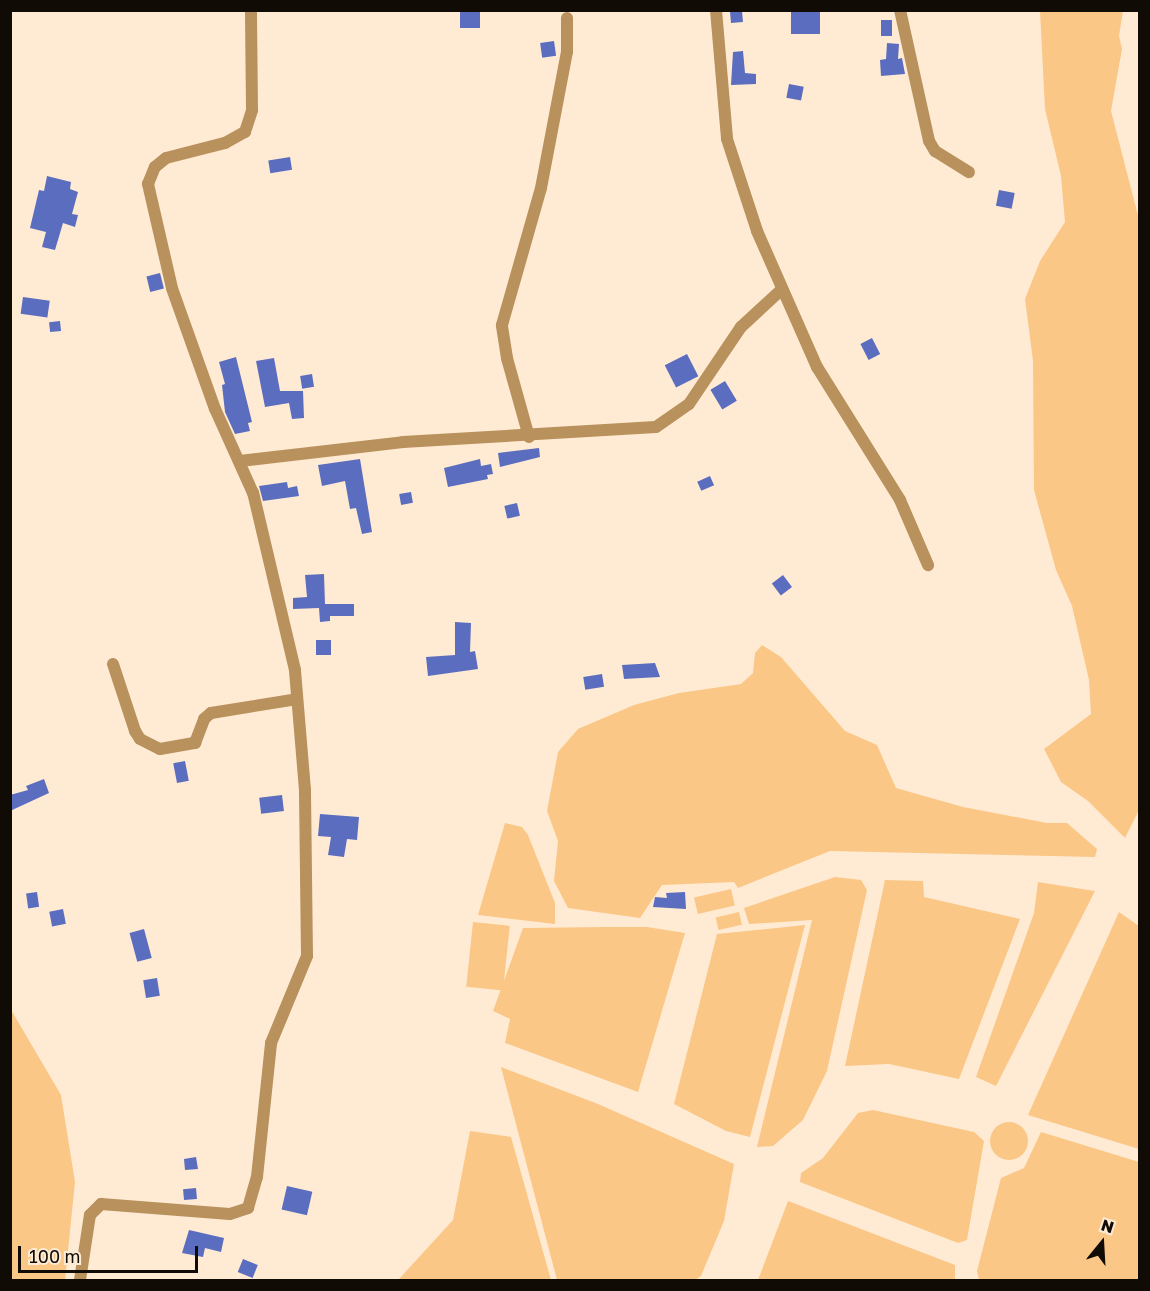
<!DOCTYPE html>
<style>
body{margin:0}
#map{position:relative;width:1150px;height:1291px;overflow:hidden;background:#ffebd4;font-family:"Golos Text",sans-serif}
div>[style]{position:absolute}
[style*='--x']{left:calc(var(--x)*1px);top:calc(var(--y)*1px);width:calc(var(--w)*1px);rotate:calc(var(--a)*1deg)}
.water>*{inset:0;background:#fbc787;transform-origin:0 0}
.round{border-radius:50%}
.building>*{inset:0;background:#5b6dbe;transform-origin:0 0}
.minor>*{height:12px;margin:-6px;padding:0 6px;transform-origin:6px;border-radius:6px;background:#b9915d}
span{translate:-50% -50%;white-space:nowrap;text-align:center;line-height:1.15;-webkit-text-stroke:5px #ffebd4;paint-order:stroke}
.frame{position:absolute;inset:0;border:12px solid #110b05;pointer-events:none}
.north{position:absolute;left:1072px;top:1213px;width:60px;height:60px;-webkit-text-stroke:4px #ffebd4;paint-order:stroke;rotate:18deg;font-size:16px;font-weight:700;line-height:24px;text-align:center;color:#110b05}
.north::after{content:'';display:block;margin:auto;width:21px;height:27px;background:#110b05;clip-path:polygon(50% 0,100% 100%,50% 72%,0 100%)}
.scale{position:absolute;left:18px;top:1246px;width:180px;height:27px;box-sizing:border-box;border:3px solid #110b05;border-top:0;padding-left:8px;font-size:18px;line-height:21px;white-space:nowrap;color:#110b05;-webkit-text-stroke:4px #ffebd4;paint-order:stroke}
</style>
<div id="map">
<div class="water">
<div style="clip-path:polygon(1040px 11px,1123px 11px,1119px 36px,1122px 49px,1111px 111px,1140px 223px,1140px 808px,1125px 838px,1088px 801px,1061px 782px,1044px 749px,1091px 714px,1089px 680px,1072px 606px,1056px 570px,1034px 490px,1033px 361px,1025px 299px,1040px 261px,1065px 222px,1061px 176px,1045px 109px)"></div>
<div style="clip-path:polygon(762px 645px,781px 657px,845px 731px,877px 745px,896px 788px,963px 807px,1047px 823px,1067px 823px,1097px 849px,1095px 857px,830px 851px,738px 888px,734px 882px,662px 885px,640px 918px,568px 908px,554px 881px,558px 841px,547px 811px,558px 752px,578px 729px,634px 705px,679px 693px,741px 684px,753px 673px,755px 653px)"></div>
<div style="clip-path:polygon(505px 823px,522px 827px,528px 835px,555px 903px,555px 924px,478px 915px)"></div>
<div style="clip-path:polygon(835px 877px,861px 880px,867px 890px,827px 1071px,803px 1120px,773px 1146px,757px 1147px,812px 920px,749px 924px,744px 908px)"></div>
<div style="clip-path:polygon(885px 880px,923px 881px,924px 897px,1020px 919px,959px 1079px,889px 1064px,845px 1066px)"></div>
<div style="clip-path:polygon(1038px 882px,1095px 891px,996px 1086px,976px 1077px,1034px 913px)"></div>
<div style="left:731px;top:889px;width:17px;height:38px;rotate:77deg"></div>
<div style="left:739px;top:912px;width:13px;height:24px;rotate:77deg"></div>
<div style="clip-path:polygon(1119px 912px,1139px 926px,1139px 1149px,1028px 1115px)"></div>
<div style="left:473px;top:922px;width:37px;height:65px;rotate:6deg"></div>
<div style="clip-path:polygon(805px 925px,750px 1137px,726px 1131px,674px 1104px,717px 934px)"></div>
<div style="clip-path:polygon(604px 927px,647px 927px,685px 933px,638px 1092px,505px 1043px,510px 1019px,493px 1011px,523px 928px)"></div>
<div style="clip-path:polygon(10px 1008px,61px 1095px,75px 1182px,65px 1280px,11px 1280px)"></div>
<div style="clip-path:polygon(501px 1067px,598px 1104px,734px 1164px,724px 1221px,701px 1276px,695px 1280px,557px 1280px)"></div>
<div style="clip-path:polygon(873px 1110px,974px 1132px,984px 1141px,967px 1240px,958px 1243px,800px 1182px,801px 1173px,823px 1158px,858px 1113px)"></div>
<div class="round" style="left:990px;top:1122px;width:38px;height:38px"></div>
<div style="clip-path:polygon(470px 1131px,511px 1137px,551px 1280px,399px 1279px,453px 1220px)"></div>
<div style="clip-path:polygon(1041px 1132px,1139px 1162px,1139px 1280px,979px 1280px,977px 1271px,1001px 1178px,1024px 1168px)"></div>
<div style="clip-path:polygon(788px 1201px,955px 1265px,955px 1280px,758px 1280px)"></div>
</div>
<div class="building">
<div style="left:791px;top:10px;width:29px;height:24px"></div>
<div style="left:742px;top:11px;width:11px;height:12px;rotate:85deg"></div>
<div style="left:460px;top:12px;width:20px;height:16px"></div>
<div style="left:881px;top:20px;width:11px;height:16px"></div>
<div style="left:554px;top:41px;width:15px;height:14px;rotate:82deg"></div>
<div style="clip-path:polygon(887px 43px,899px 44px,898px 59px,902px 58px,905px 74px,881px 76px,880px 60px,886px 59px)"></div>
<div style="clip-path:polygon(743px 51px,745px 73px,756px 74px,756px 84px,731px 85px,733px 52px)"></div>
<div style="left:789px;top:84px;width:15px;height:14px;rotate:11deg"></div>
<div style="left:290px;top:157px;width:13px;height:22px;rotate:81deg"></div>
<div style="clip-path:polygon(47px 176px,71px 182px,70px 189px,78px 192px,72px 214px,78px 215px,75px 227px,63px 223px,55px 250px,42px 247px,46px 232px,30px 228px,39px 190px,44px 191px)"></div>
<div style="left:999px;top:190px;width:16px;height:16px;rotate:11deg"></div>
<div style="left:160px;top:273px;width:16px;height:14px;rotate:76deg"></div>
<div style="left:23px;top:297px;width:27px;height:17px;rotate:8deg"></div>
<div style="left:60px;top:321px;width:10px;height:11px;rotate:84deg"></div>
<div style="left:872px;top:338px;width:18px;height:13px;rotate:63deg"></div>
<div style="left:687px;top:354px;width:25px;height:25px;rotate:63deg"></div>
<div style="clip-path:polygon(236px 357px,252px 422px,248px 423px,250px 431px,235px 434px,225px 412px,222px 385px,225px 384px,219px 362px)"></div>
<div style="clip-path:polygon(274px 358px,280px 391px,303px 391px,304px 418px,292px 419px,289px 403px,265px 407px,256px 361px)"></div>
<div style="left:312px;top:374px;width:13px;height:12px;rotate:81deg"></div>
<div style="left:725px;top:381px;width:23px;height:17px;rotate:59deg"></div>
<div style="clip-path:polygon(539px 448px,540px 457px,500px 467px,498px 453px)"></div>
<div style="clip-path:polygon(360px 459px,372px 532px,362px 534px,356px 508px,350px 509px,345px 481px,322px 486px,318px 465px)"></div>
<div style="clip-path:polygon(480px 459px,481px 466px,491px 464px,493px 474px,487px 475px,488px 479px,448px 487px,444px 468px)"></div>
<div style="left:710px;top:476px;width:10px;height:14px;rotate:66deg"></div>
<div style="clip-path:polygon(287px 482px,288px 488px,297px 486px,299px 496px,263px 501px,259px 486px)"></div>
<div style="left:411px;top:492px;width:11px;height:12px;rotate:80deg"></div>
<div style="left:517px;top:503px;width:13px;height:13px;rotate:77deg"></div>
<div style="clip-path:polygon(324px 574px,325px 604px,354px 604px,354px 616px,330px 616px,330px 621px,320px 622px,319px 608px,293px 609px,293px 598px,307px 597px,305px 575px)"></div>
<div style="left:783px;top:575px;width:15px;height:14px;rotate:53deg"></div>
<div style="clip-path:polygon(455px 622px,471px 623px,470px 652px,475px 651px,478px 669px,428px 676px,426px 657px,455px 655px)"></div>
<div style="left:316px;top:640px;width:15px;height:15px"></div>
<div style="clip-path:polygon(655px 663px,660px 677px,624px 679px,622px 665px)"></div>
<div style="left:602px;top:674px;width:13px;height:19px;rotate:81deg"></div>
<div style="left:185px;top:761px;width:20px;height:12px;rotate:79deg"></div>
<div style="clip-path:polygon(44px 779px,49px 793px,10px 811px,10px 795px,28px 790px,26px 786px)"></div>
<div style="left:282px;top:795px;width:16px;height:23px;rotate:83deg"></div>
<div style="clip-path:polygon(320px 814px,359px 817px,357px 840px,347px 839px,344px 857px,328px 855px,331px 837px,318px 836px)"></div>
<div style="left:37px;top:892px;width:15px;height:11px;rotate:82deg"></div>
<div style="clip-path:polygon(685px 892px,686px 909px,653px 907px,655px 897px,667px 898px,666px 893px)"></div>
<div style="left:63px;top:909px;width:15px;height:14px;rotate:79deg"></div>
<div style="left:144px;top:929px;width:30px;height:15px;rotate:75deg"></div>
<div style="left:157px;top:978px;width:18px;height:14px;rotate:81deg"></div>
<div style="clip-path:polygon(196px 1157px,198px 1169px,185px 1170px,184px 1159px)"></div>
<div style="left:287px;top:1186px;width:26px;height:24px;rotate:13deg"></div>
<div style="left:196px;top:1188px;width:11px;height:13px;rotate:85deg"></div>
<div style="clip-path:polygon(189px 1230px,224px 1238px,221px 1252px,205px 1248px,203px 1257px,182px 1253px)"></div>
<div style="left:243px;top:1259px;width:16px;height:14px;rotate:22deg"></div>
</div>
<div class="minor">
<div style="--x:716;--y:10;--w:129;--a:85.1"></div>
<div style="--x:727;--y:139;--w:97;--a:71.9"></div>
<div style="--x:757;--y:231;--w:149;--a:66.2"></div>
<div style="--x:817;--y:367;--w:157;--a:58"></div>
<div style="--x:900;--y:500;--w:71;--a:66.7"></div>
<div style="--x:900;--y:10;--w:134;--a:77.5"></div>
<div style="--x:929;--y:141;--w:12;--a:59"></div>
<div style="--x:935;--y:151;--w:40;--a:32"></div>
<div style="--x:529;--y:437;--w:82;--a:-105.6"></div>
<div style="--x:507;--y:358;--w:33;--a:-99"></div>
<div style="--x:502;--y:325;--w:142;--a:-74.1"></div>
<div style="--x:541;--y:188;--w:138;--a:-79.2"></div>
<div style="--x:567;--y:52;--w:34;--a:-90"></div>
<div style="--x:240;--y:461;--w:164;--a:-6.6"></div>
<div style="--x:403;--y:442;--w:253;--a:-3.4"></div>
<div style="--x:656;--y:427;--w:40;--a:-34.9"></div>
<div style="--x:689;--y:404;--w:93;--a:-56"></div>
<div style="--x:741;--y:327;--w:54;--a:-42.8"></div>
<div style="--x:113;--y:664;--w:71;--a:71.8"></div>
<div style="--x:135;--y:731;--w:9;--a:58"></div>
<div style="--x:140;--y:739;--w:22;--a:27"></div>
<div style="--x:160;--y:749;--w:36;--a:-10"></div>
<div style="--x:195;--y:743;--w:26;--a:-69"></div>
<div style="--x:204;--y:719;--w:9;--a:-41"></div>
<div style="--x:211;--y:713;--w:87;--a:-9.2"></div>
<div style="--x:80;--y:1280;--w:66;--a:-81.3"></div>
<div style="--x:90;--y:1215;--w:16;--a:-45"></div>
<div style="--x:101;--y:1204;--w:129;--a:4.4"></div>
<div style="--x:230;--y:1214;--w:19;--a:-18"></div>
<div style="--x:248;--y:1208;--w:32;--a:-74"></div>
<div style="--x:257;--y:1177;--w:135;--a:-84"></div>
<div style="--x:271;--y:1043;--w:94;--a:-67.5"></div>
<div style="--x:307;--y:956;--w:166;--a:-90.7"></div>
<div style="--x:305;--y:790;--w:120;--a:-94.8"></div>
<div style="--x:295;--y:670;--w:182;--a:-103.3"></div>
<div style="--x:253;--y:493;--w:92;--a:-114.3"></div>
<div style="--x:215;--y:409;--w:128;--a:-109.6"></div>
<div style="--x:172;--y:288;--w:107;--a:-103"></div>
<div style="--x:148;--y:184;--w:18;--a:-68"></div>
<div style="--x:155;--y:167;--w:14;--a:-39"></div>
<div style="--x:166;--y:158;--w:61;--a:-14.3"></div>
<div style="--x:225;--y:143;--w:23;--a:-29"></div>
<div style="--x:245;--y:132;--w:23;--a:-72"></div>
<div style="--x:252;--y:110;--w:100;--a:-90.6"></div>
</div>
<div class="frame"></div>
<div class="north">N</div>
<div class="scale">100 m</div>
</div>
